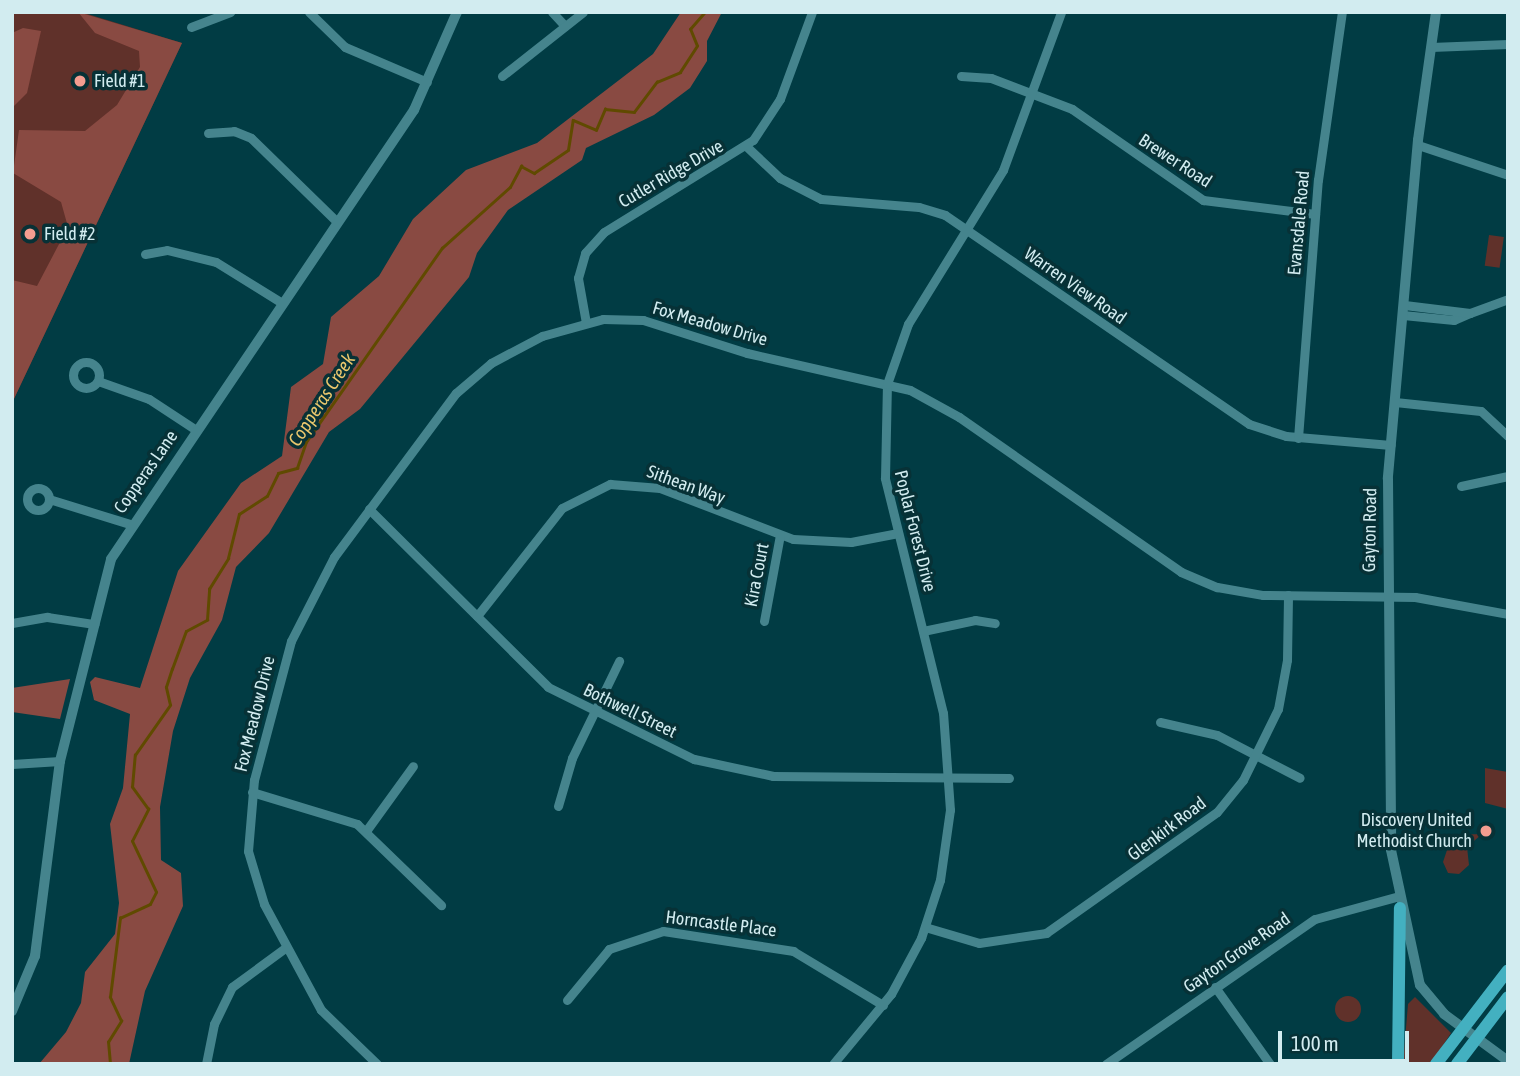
<!DOCTYPE html>
<style>
body{margin:0}
#map{position:relative;width:1520px;height:1076px;overflow:hidden;background:#013c44;font-family:"Asap Condensed",sans-serif}
div>[style]{position:absolute}
[style*='--x']{left:calc(var(--x)*1px);top:calc(var(--y)*1px);width:calc(var(--w)*1px);rotate:calc(var(--a)*1deg)}
.green>*{inset:0;background:#60312a;transform-origin:0 0}
.round{border-radius:50%}
.forest>*{inset:0;background:#894a42}
.stream>*{height:2.5px;margin:-1.25px;padding:0 1.25px;transform-origin:1.25px;border-radius:1.25px;background:#604a00}
.minor>*{height:9px;margin:-4.5px;padding:0 4.5px;transform-origin:4.5px;border-radius:4.5px;background:#45848d}
.minor>.ring{margin:-4.5px;padding:0;box-sizing:content-box;background:none;border:9px solid #45848d;border-radius:50%}
.tertiary>*{height:10px;margin:-5px;padding:0 5px;transform-origin:5px;border-radius:5px;background:#45848d}
.secondary>*{height:12px;margin:-6px;padding:0 6px;transform-origin:6px;border-radius:6px;background:#43b0c0}
.dots>*{width:19px;height:19px;translate:-50% -50%;box-sizing:border-box;border:4px solid #073136;border-radius:50%}
span{translate:-50% -50%;white-space:nowrap;text-align:center;line-height:1.15;-webkit-text-stroke:7px #073136;paint-order:stroke}
.poi-label{font-size:18px;color:#d2ecf0}
.left{translate:0 -50%;text-align:left}
.right{translate:-100% -50%;text-align:right}
.street-label{font-size:18px;color:#d2ecf0}
.water-label{font-size:19px;color:#eac76d;font-style:italic}
.frame{position:absolute;inset:0;border:14px solid #d2ecf0;pointer-events:none}
.scale{position:absolute;left:1278px;top:1031px;width:131px;height:32px;box-sizing:border-box;border:4px solid #d2ecf0;border-top:0;padding-left:9px;font-size:21px;line-height:24px;white-space:nowrap;color:#d2ecf0;-webkit-text-stroke:5px #073136;paint-order:stroke}
</style>
<div id="map">
<div class="green">
<div style="clip-path:polygon(12px 12px,81px 12px,182px 43px,12px 403px)"></div>
<div style="left:1489px;top:235px;width:15px;height:31px;rotate:8deg"></div>
<div style="clip-path:polygon(1485px 768px,1508px 772px,1508px 809px,1485px 803px)"></div>
<div style="clip-path:polygon(1482px 834px,1467px 847px,1469px 865px,1459px 874px,1448px 873px,1443px 862px,1452px 835px)"></div>
<div class="round" style="left:1335px;top:996px;width:26px;height:26px"></div>
<div style="clip-path:polygon(1415px 997px,1451px 1033px,1431px 1064px,1403px 1064px,1408px 1004px)"></div>
</div>
<div class="forest">
<div style="clip-path:polygon(78px 12px,182px 43px,12px 403px,12px 280px,37px 286px,68px 227px,61px 202px,13px 173px,19px 130px,85px 131px,117px 105px,140px 67px,139px 51px,95px 33px)"></div>
<div style="clip-path:polygon(681px 12px,722px 12px,707px 41px,707px 61px,690px 88px,654px 115px,586px 148px,582px 160px,508px 210px,477px 253px,469px 277px,360px 409px,329px 432px,269px 533px,236px 567px,222px 620px,190px 678px,173px 731px,160px 807px,161px 860px,181px 873px,183px 906px,145px 991px,129px 1064px,39px 1064px,66px 1032px,81px 1003px,85px 972px,115px 934px,119px 903px,110px 824px,123px 788px,130px 714px,94px 700px,90px 682px,95px 677px,140px 688px,178px 571px,241px 483px,282px 456px,291px 387px,323px 364px,331px 317px,379px 276px,413px 219px,466px 170px,537px 143px,653px 54px)"></div>
<div style="clip-path:polygon(23px 28px,41px 31px,27px 93px,12px 108px,12px 33px)"></div>
<div style="clip-path:polygon(70px 679px,60px 719px,12px 712px,12px 688px)"></div>
</div>
<div class="stream">
<div style="--x:110;--y:1064;--w:22;--a:-95"></div>
<div style="--x:108;--y:1042;--w:25;--a:-58"></div>
<div style="--x:121;--y:1021;--w:26;--a:-115"></div>
<div style="--x:110;--y:997;--w:80;--a:-82.8"></div>
<div style="--x:120;--y:918;--w:33;--a:-25"></div>
<div style="--x:150;--y:904;--w:13;--a:-63"></div>
<div style="--x:156;--y:892;--w:56;--a:-115.2"></div>
<div style="--x:132;--y:841;--w:36;--a:-63"></div>
<div style="--x:148;--y:809;--w:27;--a:-126"></div>
<div style="--x:132;--y:787;--w:32;--a:-85"></div>
<div style="--x:135;--y:755;--w:61;--a:-55"></div>
<div style="--x:170;--y:705;--w:18;--a:-103"></div>
<div style="--x:166;--y:687;--w:19;--a:-72"></div>
<div style="--x:172;--y:669;--w:40;--a:-69.8"></div>
<div style="--x:186;--y:631;--w:24;--a:-28"></div>
<div style="--x:207;--y:620;--w:31;--a:-86"></div>
<div style="--x:209;--y:589;--w:36;--a:-58"></div>
<div style="--x:228;--y:558;--w:45;--a:-76"></div>
<div style="--x:239;--y:514;--w:33;--a:-33"></div>
<div style="--x:267;--y:496;--w:25;--a:-64"></div>
<div style="--x:278;--y:473;--w:20;--a:-15"></div>
<div style="--x:297;--y:468;--w:28;--a:-71"></div>
<div style="--x:306;--y:442;--w:237;--a:-55"></div>
<div style="--x:442;--y:248;--w:91;--a:-41.9"></div>
<div style="--x:510;--y:187;--w:24;--a:-62"></div>
<div style="--x:521;--y:166;--w:15;--a:28"></div>
<div style="--x:534;--y:173;--w:41;--a:-34.1"></div>
<div style="--x:568;--y:150;--w:30;--a:-81"></div>
<div style="--x:573;--y:120;--w:25;--a:23"></div>
<div style="--x:596;--y:130;--w:23;--a:-67"></div>
<div style="--x:605;--y:109;--w:29;--a:6"></div>
<div style="--x:634;--y:112;--w:38;--a:-53"></div>
<div style="--x:657;--y:82;--w:25;--a:-23"></div>
<div style="--x:680;--y:72;--w:31;--a:-57"></div>
<div style="--x:697;--y:46;--w:18;--a:-112"></div>
<div style="--x:690;--y:29;--w:23;--a:-49"></div>
</div>
<div class="minor">
<div style="--x:309;--y:12;--w:50;--a:44.2"></div>
<div style="--x:345;--y:47;--w:89;--a:23.1"></div>
<div style="--x:552;--y:12;--w:19;--a:47"></div>
<div style="--x:191;--y:27;--w:42;--a:-21"></div>
<div style="--x:1431;--y:47;--w:77;--a:-2.2"></div>
<div style="--x:502;--y:76;--w:103;--a:-38.3"></div>
<div style="--x:961;--y:76;--w:30;--a:4"></div>
<div style="--x:991;--y:78;--w:87;--a:20.9"></div>
<div style="--x:1072;--y:109;--w:160;--a:34.8"></div>
<div style="--x:1203;--y:200;--w:113;--a:7.1"></div>
<div style="--x:208;--y:133;--w:26;--a:-4"></div>
<div style="--x:234;--y:131;--w:18;--a:22"></div>
<div style="--x:251;--y:138;--w:120;--a:44.3"></div>
<div style="--x:1418;--y:145;--w:95;--a:18.4"></div>
<div style="--x:746;--y:146;--w:47;--a:43.3"></div>
<div style="--x:780;--y:178;--w:46;--a:27.1"></div>
<div style="--x:821;--y:199;--w:98;--a:4.7"></div>
<div style="--x:919;--y:207;--w:27;--a:17"></div>
<div style="--x:945;--y:215;--w:369;--a:34.5"></div>
<div style="--x:1249;--y:424;--w:39;--a:18"></div>
<div style="--x:1286;--y:436;--w:105;--a:4.9"></div>
<div style="--x:145;--y:254;--w:22;--a:-10"></div>
<div style="--x:167;--y:250;--w:50;--a:13.8"></div>
<div style="--x:216;--y:262;--w:78;--a:31.8"></div>
<div style="--x:1470;--y:313;--w:40;--a:-20.2"></div>
<div style="--x:1403;--y:315;--w:51;--a:5.6"></div>
<div style="--x:1454;--y:320;--w:17;--a:-24"></div>
<div style="--x:1470;--y:313;--w:66;--a:-173.1"></div>
<div style="--x:586;--y:323;--w:46;--a:-100.1"></div>
<div style="--x:578;--y:278;--w:26;--a:-74"></div>
<div style="--x:585;--y:253;--w:28;--a:-48"></div>
<div style="--x:604;--y:232;--w:175;--a:-31.7"></div>
<div style="--x:753;--y:140;--w:49;--a:-56.6"></div>
<div style="--x:780;--y:99;--w:93;--a:-69.8"></div>
<div class="ring" style="left:73px;top:362px;width:17px;height:17px"></div>
<div style="--x:98;--y:381;--w:54;--a:19.4"></div>
<div style="--x:149;--y:399;--w:56;--a:33.4"></div>
<div style="--x:1395;--y:402;--w:86;--a:6"></div>
<div style="--x:1481;--y:411;--w:37;--a:43"></div>
<div style="--x:1298;--y:438;--w:259;--a:-85.6"></div>
<div style="--x:1318;--y:180;--w:170;--a:-81.9"></div>
<div style="--x:1461;--y:486;--w:48;--a:-12"></div>
<div class="ring" style="left:27px;top:488px;width:13px;height:13px"></div>
<div style="--x:49;--y:499;--w:85;--a:17.2"></div>
<div style="--x:369;--y:509;--w:252;--a:44.8"></div>
<div style="--x:548;--y:687;--w:163;--a:26.3"></div>
<div style="--x:694;--y:759;--w:81;--a:12.1"></div>
<div style="--x:773;--y:776;--w:236;--a:0.5"></div>
<div style="--x:477;--y:616;--w:137;--a:-51.8"></div>
<div style="--x:562;--y:508;--w:54;--a:-26.6"></div>
<div style="--x:610;--y:484;--w:50;--a:4.6"></div>
<div style="--x:660;--y:488;--w:142;--a:21"></div>
<div style="--x:793;--y:539;--w:58;--a:3"></div>
<div style="--x:851;--y:542;--w:48;--a:-10.8"></div>
<div style="--x:764;--y:621;--w:87;--a:-79.5"></div>
<div style="--x:12;--y:623;--w:36;--a:-10"></div>
<div style="--x:47;--y:617;--w:48;--a:8.5"></div>
<div style="--x:923;--y:631;--w:53;--a:-11.9"></div>
<div style="--x:975;--y:620;--w:20;--a:9"></div>
<div style="--x:1160;--y:722;--w:58;--a:12.8"></div>
<div style="--x:1217;--y:735;--w:93;--a:27.4"></div>
<div style="--x:12;--y:764;--w:48;--a:-3.6"></div>
<div style="--x:252;--y:792;--w:110;--a:16.9"></div>
<div style="--x:357;--y:824;--w:117;--a:44"></div>
<div style="--x:558;--y:806;--w:50;--a:-73.7"></div>
<div style="--x:572;--y:758;--w:108;--a:-64.1"></div>
<div style="--x:366;--y:831;--w:80;--a:-54.1"></div>
<div style="--x:925;--y:927;--w:56;--a:16.5"></div>
<div style="--x:979;--y:943;--w:68;--a:-8.5"></div>
<div style="--x:1046;--y:933;--w:209;--a:-35.3"></div>
<div style="--x:1217;--y:812;--w:41;--a:-50.9"></div>
<div style="--x:1243;--y:780;--w:79;--a:-63.8"></div>
<div style="--x:1278;--y:709;--w:50;--a:-79.6"></div>
<div style="--x:1287;--y:660;--w:65;--a:-89.1"></div>
<div style="--x:1215;--y:987;--w:95;--a:54.5"></div>
<div style="--x:567;--y:1000;--w:66;--a:-50.5"></div>
<div style="--x:609;--y:949;--w:57;--a:-18.4"></div>
<div style="--x:663;--y:931;--w:132;--a:8.7"></div>
<div style="--x:793;--y:951;--w:105;--a:31"></div>
<div style="--x:206;--y:1064;--w:41;--a:-78.7"></div>
<div style="--x:214;--y:1024;--w:41;--a:-64.1"></div>
<div style="--x:232;--y:987;--w:66;--a:-36.3"></div>
<div style="--x:377;--y:1064;--w:78;--a:-136"></div>
<div style="--x:321;--y:1010;--w:120;--a:-118.3"></div>
<div style="--x:264;--y:904;--w:55;--a:-106.8"></div>
<div style="--x:248;--y:851;--w:71;--a:-85.2"></div>
<div style="--x:254;--y:780;--w:144;--a:-75.1"></div>
<div style="--x:291;--y:641;--w:94;--a:-62.9"></div>
<div style="--x:334;--y:557;--w:204;--a:-53.4"></div>
<div style="--x:456;--y:393;--w:46;--a:-40.6"></div>
<div style="--x:491;--y:363;--w:58;--a:-27.9"></div>
<div style="--x:542;--y:336;--w:63;--a:-15.6"></div>
<div style="--x:603;--y:319;--w:40;--a:1.4"></div>
<div style="--x:643;--y:320;--w:109;--a:17.6"></div>
<div style="--x:747;--y:353;--w:167;--a:12.8"></div>
<div style="--x:910;--y:390;--w:56;--a:28.9"></div>
<div style="--x:959;--y:417;--w:271;--a:34.9"></div>
<div style="--x:1181;--y:572;--w:39;--a:23"></div>
<div style="--x:1217;--y:587;--w:47;--a:9.9"></div>
<div style="--x:1263;--y:595;--w:152;--a:0.8"></div>
<div style="--x:1415;--y:597;--w:95;--a:10.4"></div>
<div style="--x:833;--y:1064;--w:91;--a:-50.4"></div>
<div style="--x:891;--y:994;--w:64;--a:-61.8"></div>
<div style="--x:921;--y:938;--w:61;--a:-71.9"></div>
<div style="--x:940;--y:880;--w:71;--a:-81.9"></div>
<div style="--x:950;--y:810;--w:97;--a:-94.1"></div>
<div style="--x:943;--y:713;--w:242;--a:-103.9"></div>
<div style="--x:885;--y:478;--w:94;--a:-88.8"></div>
<div style="--x:887;--y:384;--w:64;--a:-70.7"></div>
<div style="--x:908;--y:324;--w:181;--a:-58.3"></div>
<div style="--x:1003;--y:170;--w:168;--a:-69.8"></div>
<div style="--x:1106;--y:1064;--w:254;--a:-34.8"></div>
<div style="--x:1315;--y:919;--w:87;--a:-15.3"></div>
</div>
<div class="tertiary">
<div style="--x:1436;--y:12;--w:129;--a:98"></div>
<div style="--x:1418;--y:140;--w:340;--a:95.1"></div>
<div style="--x:1388;--y:479;--w:371;--a:89.5"></div>
<div style="--x:1391;--y:850;--w:138;--a:77.9"></div>
<div style="--x:1420;--y:985;--w:38;--a:50"></div>
<div style="--x:1444;--y:1014;--w:79;--a:36.3"></div>
<div style="--x:12;--y:1011;--w:60;--a:-67.3"></div>
<div style="--x:35;--y:956;--w:197;--a:-82.7"></div>
<div style="--x:60;--y:761;--w:208;--a:-75.8"></div>
<div style="--x:111;--y:559;--w:542;--a:-55.99"></div>
<div style="--x:414;--y:110;--w:107;--a:-66.3"></div>
</div>
<div class="secondary">
<div style="--x:1398;--y:1064;--w:156;--a:-89.3"></div>
<div style="--x:1436;--y:1064;--w:118;--a:-52.5"></div>
<div style="--x:1457;--y:1064;--w:84;--a:-52.7"></div>
</div>
<div class="dots">
<div style="left:80px;top:81px;background:#f59d90"></div>
<div style="left:30px;top:234px;background:#f59d90"></div>
<div style="left:1486px;top:831px;background:#f59d90"></div>
</div>
<div class="poi-label">
<span class="left" style="left:94px;top:81px">Field #1</span>
<span class="left" style="left:44px;top:234px">Field #2</span>
<span class="right" style="left:1472px;top:831px">Discovery United<br>Methodist Church</span>
</div>
<div class="street-label">
<span style="left:1175px;top:161px;rotate:33deg">Brewer Road</span>
<span style="left:671px;top:174px;rotate:-30deg">Cutler Ridge Drive</span>
<span style="left:1299px;top:223px;rotate:-85deg">Evansdale Road</span>
<span style="left:1075px;top:286px;rotate:35deg">Warren View Road</span>
<span style="left:710px;top:324px;rotate:16deg">Fox Meadow Drive</span>
<span style="left:146px;top:472px;rotate:-55deg">Copperas Lane</span>
<span style="left:686px;top:485px;rotate:20deg">Sithean Way</span>
<span style="left:1370px;top:530px;rotate:-89deg">Gayton Road</span>
<span style="left:915px;top:531px;rotate:76deg">Poplar Forest Drive</span>
<span style="left:757px;top:575px;rotate:-79deg">Kira Court</span>
<span style="left:630px;top:711px;rotate:26deg">Bothwell Street</span>
<span style="left:255px;top:714px;rotate:-76deg">Fox Meadow Drive</span>
<span style="left:1167px;top:829px;rotate:-37deg">Glenkirk Road</span>
<span style="left:721px;top:924px;rotate:7deg">Horncastle Place</span>
<span style="left:1237px;top:953px;rotate:-35deg">Gayton Grove Road</span>
</div>
<div class="water-label">
<span style="left:322px;top:400px;rotate:-57deg">Copperas Creek</span>
</div>
<div class="frame"></div>
<div class="scale">100 m</div>
</div>
